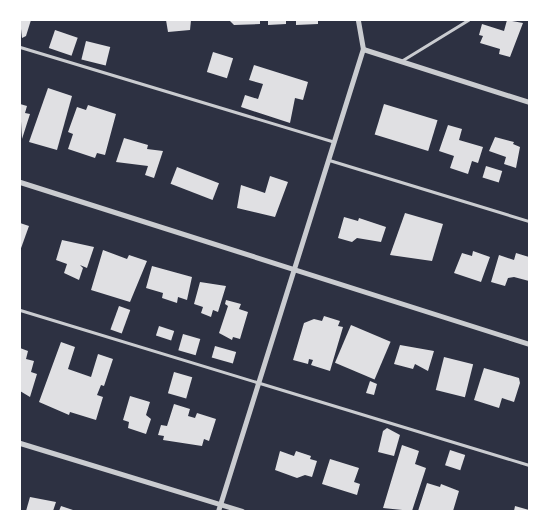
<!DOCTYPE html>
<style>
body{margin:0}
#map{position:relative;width:549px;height:531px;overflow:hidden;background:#2d3142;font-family:Manrope,sans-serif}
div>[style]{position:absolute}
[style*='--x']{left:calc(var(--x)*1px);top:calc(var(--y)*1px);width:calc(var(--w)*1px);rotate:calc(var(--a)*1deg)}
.building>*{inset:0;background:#e0e0e3;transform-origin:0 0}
.service>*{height:3px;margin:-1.5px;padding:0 1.5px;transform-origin:1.5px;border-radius:1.5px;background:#caccd0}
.minor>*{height:5px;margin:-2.5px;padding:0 2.5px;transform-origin:2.5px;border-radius:2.5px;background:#caccd0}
span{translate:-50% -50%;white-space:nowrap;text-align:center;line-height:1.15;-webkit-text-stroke:5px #fff;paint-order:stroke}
.frame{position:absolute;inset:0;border:21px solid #fff;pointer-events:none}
</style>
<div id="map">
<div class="building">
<div style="clip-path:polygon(20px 20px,31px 20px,26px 36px,22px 38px)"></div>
<div style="clip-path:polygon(166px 20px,191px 20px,190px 30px,168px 32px)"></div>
<div style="clip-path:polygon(229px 20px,260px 20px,260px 24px,234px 25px)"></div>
<div style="clip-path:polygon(268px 20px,286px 20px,286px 24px,268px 25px)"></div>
<div style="clip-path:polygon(296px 20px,318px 20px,318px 24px,296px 25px)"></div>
<div style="clip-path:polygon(507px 20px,523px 23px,510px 57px,499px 54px,500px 49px,480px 43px,483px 36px,479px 35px,482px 24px,504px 31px)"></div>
<div style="left:55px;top:30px;width:24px;height:19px;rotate:19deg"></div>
<div style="left:86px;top:41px;width:25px;height:19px;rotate:14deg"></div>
<div style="left:213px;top:52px;width:21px;height:21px;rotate:17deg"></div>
<div style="clip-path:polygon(254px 65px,308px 82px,303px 100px,295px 98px,290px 123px,241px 107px,245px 95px,258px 99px,263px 84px,249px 80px)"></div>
<div style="clip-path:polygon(48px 88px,72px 96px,57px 150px,29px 142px)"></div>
<div style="clip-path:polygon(20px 104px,27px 106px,25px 113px,30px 114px,22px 139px)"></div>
<div style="left:384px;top:104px;width:56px;height:32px;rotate:17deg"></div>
<div style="clip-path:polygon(88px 105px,116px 114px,105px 155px,97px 153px,95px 158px,68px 149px,73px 134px,68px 132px,77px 107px,86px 110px)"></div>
<div style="clip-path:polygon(448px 125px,462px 129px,459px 140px,483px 147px,478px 163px,472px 161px,468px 174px,450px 168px,454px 156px,439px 151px)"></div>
<div style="clip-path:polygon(495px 137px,514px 142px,513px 144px,520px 147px,516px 168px,504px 164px,506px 157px,489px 151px)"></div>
<div style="clip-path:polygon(124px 138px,148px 145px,147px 149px,163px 151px,154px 178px,145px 175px,148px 166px,116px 162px)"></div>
<div style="left:486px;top:166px;width:17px;height:12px;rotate:17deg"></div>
<div style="left:177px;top:167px;width:45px;height:18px;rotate:21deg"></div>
<div style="clip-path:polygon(270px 176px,288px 182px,275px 217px,237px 208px,241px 185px,265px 193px)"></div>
<div style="clip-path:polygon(405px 213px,443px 224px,432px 261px,390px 255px)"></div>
<div style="clip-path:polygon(344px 217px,358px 221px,359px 218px,386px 227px,381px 242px,357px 238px,352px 242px,338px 238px)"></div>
<div style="clip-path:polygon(20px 223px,29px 226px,20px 251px)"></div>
<div style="clip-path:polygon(62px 240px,94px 247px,87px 268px,80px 265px,83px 268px,79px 280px,64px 273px,67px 264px,56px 260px)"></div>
<div style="clip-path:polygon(103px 250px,127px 259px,129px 255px,147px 261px,130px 302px,91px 290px)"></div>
<div style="clip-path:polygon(473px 251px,490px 257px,481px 282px,454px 273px,462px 253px,472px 256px)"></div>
<div style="clip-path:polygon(516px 253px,529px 257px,529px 281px,514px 277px,508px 278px,505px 286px,491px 282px,499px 255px,514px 260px)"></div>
<div style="clip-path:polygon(152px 266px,192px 277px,187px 300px,178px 297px,177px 303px,162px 298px,163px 293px,146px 288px)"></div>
<div style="clip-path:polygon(200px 282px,226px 286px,218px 312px,213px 310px,211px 317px,201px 313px,203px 307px,194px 304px)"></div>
<div style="clip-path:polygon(226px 300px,241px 304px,239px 309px,248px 312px,240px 339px,233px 337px,232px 340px,219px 333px,228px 306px,225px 304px)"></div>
<div style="left:119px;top:306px;width:12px;height:25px;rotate:20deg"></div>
<div style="clip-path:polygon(324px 316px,340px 321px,338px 326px,343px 327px,330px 371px,311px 365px,313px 360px,309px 359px,308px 364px,293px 360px,304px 323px,314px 319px,322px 321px)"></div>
<div style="left:351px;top:325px;width:43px;height:41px;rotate:23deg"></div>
<div style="left:159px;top:326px;width:16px;height:10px;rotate:18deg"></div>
<div style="left:183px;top:334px;width:18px;height:17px;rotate:16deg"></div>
<div style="clip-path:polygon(61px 342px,75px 347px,68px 369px,91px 377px,98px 354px,113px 359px,104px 386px,101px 385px,97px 395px,103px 397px,96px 420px,70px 412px,69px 415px,39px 402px)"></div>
<div style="clip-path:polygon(400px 345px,434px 351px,428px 371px,415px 364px,413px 369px,394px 364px)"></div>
<div style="left:215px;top:346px;width:22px;height:12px;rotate:16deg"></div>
<div style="clip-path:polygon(20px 348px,28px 351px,26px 359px,34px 361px,31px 372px,37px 374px,30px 397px,20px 391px)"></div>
<div style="left:444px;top:357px;width:30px;height:34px;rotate:14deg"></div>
<div style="clip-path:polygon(484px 368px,519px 378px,520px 383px,514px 402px,502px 398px,499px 408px,474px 400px)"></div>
<div style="left:174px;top:372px;width:19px;height:22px;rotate:16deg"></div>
<div style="clip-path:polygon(370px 381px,377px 384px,374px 395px,366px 393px)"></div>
<div style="clip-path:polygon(130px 396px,150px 402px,146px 415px,151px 419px,146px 434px,128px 428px,129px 422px,123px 420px)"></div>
<div style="clip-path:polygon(174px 404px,190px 409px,188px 416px,195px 418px,197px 413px,216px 419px,209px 441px,204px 439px,202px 446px,163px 440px,164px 436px,158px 435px,161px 425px,167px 426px)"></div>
<div style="clip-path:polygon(387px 428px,400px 435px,394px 456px,378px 452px,383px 431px)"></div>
<div style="clip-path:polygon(402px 445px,419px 451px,415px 464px,426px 468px,412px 511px,383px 508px)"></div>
<div style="left:450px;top:450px;width:16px;height:16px;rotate:18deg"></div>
<div style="clip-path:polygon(280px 451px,294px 456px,296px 451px,311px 456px,310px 459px,317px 461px,312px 477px,305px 475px,297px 478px,275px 470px)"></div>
<div style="clip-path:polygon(330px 459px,359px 468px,354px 482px,360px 484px,357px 495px,322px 484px)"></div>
<div style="clip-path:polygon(427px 483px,440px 487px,441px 484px,459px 491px,453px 511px,418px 511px)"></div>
<div style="clip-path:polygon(30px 497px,56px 502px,53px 511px,26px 511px)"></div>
<div style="clip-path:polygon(61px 506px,76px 511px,59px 511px)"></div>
<div style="clip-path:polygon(515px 506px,529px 510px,529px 511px,514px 511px)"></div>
</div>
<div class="service">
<div style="--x:20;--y:47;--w:328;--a:16.8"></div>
<div style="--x:401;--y:61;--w:79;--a:-31.5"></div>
<div style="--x:329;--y:160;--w:209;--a:17"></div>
<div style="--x:20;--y:310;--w:532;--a:16.94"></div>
</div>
<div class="minor">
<div style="--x:363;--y:49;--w:174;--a:17.7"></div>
<div style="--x:20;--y:182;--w:534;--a:17.65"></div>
<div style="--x:20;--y:443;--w:232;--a:17"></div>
<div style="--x:218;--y:511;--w:484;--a:-72.6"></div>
<div style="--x:363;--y:49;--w:29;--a:-100"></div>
</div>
<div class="frame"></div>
</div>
